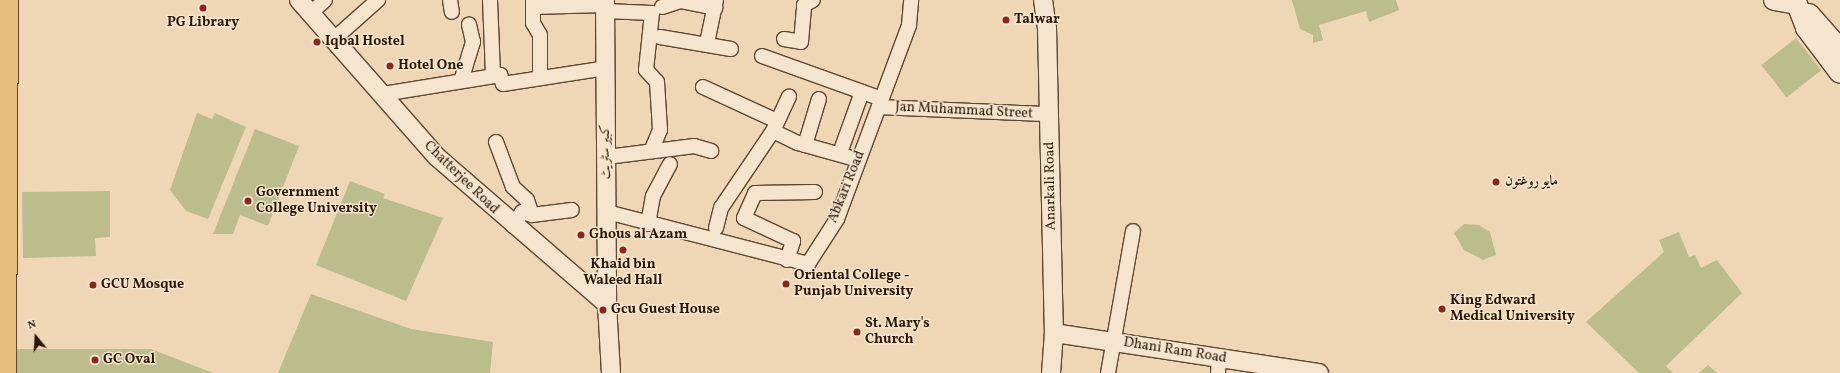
<!DOCTYPE html>
<meta charset="utf-8">
<style>
body{margin:0}
#map{position:relative;width:1840px;height:373px;overflow:hidden;background:#efd7b5;font-family:Vollkorn,Amiri,serif}
div>[style]{position:absolute}
[style*='--x']{left:calc(var(--x)*1px);top:calc(var(--y)*1px);width:calc(var(--w)*1px);rotate:calc(var(--a)*1deg)}
.green>*{inset:0;background:#bbbe8c;transform-origin:0 0}
.roads{filter:drop-shadow(1px 0 #5d4730) drop-shadow(-1px 0 #5d4730) drop-shadow(0 1px #5d4730) drop-shadow(0 -1px #5d4730)}
.minor>*{height:14px;margin:-7px;padding:0 7px;transform-origin:7px;border-radius:7px;background:#f5e5cf}
.tertiary>*{height:18px;margin:-9px;padding:0 9px;transform-origin:9px;border-radius:9px;background:#f5e5cf}
.secondary>*{height:20px;margin:-10px;padding:0 10px;transform-origin:10px;border-radius:10px;background:#f5e5cf}
.primary>*{height:22px;margin:-11px;padding:0 11px;transform-origin:11px;border-radius:11px;background:#e8bc7a}
.dots>*{width:11px;height:11px;translate:-50% -50%;box-sizing:border-box;border:2px solid #f5e5cf;border-radius:50%}
span{translate:-50% -50%;white-space:nowrap;text-align:center;line-height:1.15;-webkit-text-stroke:3px #f5e5cf;paint-order:stroke}
.poi-label{font-size:14px;color:#2c1703;font-weight:700}
.left{translate:0 -50%;text-align:left}
.street-label{font-size:14px;color:#2c1703}
.north{position:absolute;left:16px;top:317px;width:40px;height:40px;-webkit-text-stroke:3px #f5e5cf;paint-order:stroke;rotate:342deg;font-size:11px;font-weight:700;line-height:16px;text-align:center;color:#2c1703}
.north::after{content:'';display:block;margin:auto;width:14px;height:18px;background:#2c1703;clip-path:polygon(50% 0,100% 100%,50% 72%,0 100%)}
</style>
<div id="map">
<div class="green">
<div style="clip-path:polygon(1292px 0,1396px 0,1399px 10px,1369px 22px,1366px 11px,1319px 25px,1323px 40px,1313px 43px,1313px 35px,1300px 29px)"></div>
<div style="left:1796px;top:38px;width:41px;height:44px;rotate:52deg"></div>
<div style="clip-path:polygon(197px 113px,212px 119px,215px 113px,246px 127px,208px 219px,186px 211px,170px 190px)"></div>
<div style="clip-path:polygon(255px 129px,299px 146px,268px 226px,240px 215px,233px 234px,213px 234px)"></div>
<div style="clip-path:polygon(350px 181px,385px 194px,383px 198px,443px 218px,406px 301px,316px 265px)"></div>
<div style="clip-path:polygon(110px 191px,110px 237px,95px 238px,96px 256px,23px 258px,22px 192px)"></div>
<div style="clip-path:polygon(1464px 224px,1479px 225px,1490px 232px,1496px 255px,1483px 260px,1464px 250px,1454px 233px)"></div>
<div style="clip-path:polygon(1679px 232px,1689px 257px,1695px 255px,1701px 268px,1717px 260px,1742px 293px,1666px 366px,1673px 373px,1639px 373px,1586px 322px,1664px 252px,1659px 240px)"></div>
<div style="clip-path:polygon(311px 294px,411px 329px,493px 342px,490px 373px,278px 373px)"></div>
<div style="clip-path:polygon(10px 349px,151px 349px,213px 373px,10px 373px)"></div>
<div style="clip-path:polygon(1708px 365px,1717px 373px,1699px 373px)"></div>
</div>
<div class="roads">
<div class="minor">
<div style="--x:450;--y:0;--w:12;--a:81"></div>
<div style="--x:490;--y:0;--w:76;--a:87.7"></div>
<div style="--x:533;--y:0;--w:23;--a:90"></div>
<div style="--x:533;--y:23;--w:14;--a:60"></div>
<div style="--x:540;--y:35;--w:43;--a:90"></div>
<div style="--x:533;--y:7;--w:72;--a:-1.6"></div>
<div style="--x:662;--y:7;--w:19;--a:-18"></div>
<div style="--x:680;--y:1;--w:36;--a:11"></div>
<div style="--x:605;--y:11;--w:47;--a:2.4"></div>
<div style="--x:652;--y:13;--w:57;--a:96"></div>
<div style="--x:646;--y:70;--w:16;--a:47"></div>
<div style="--x:657;--y:82;--w:48;--a:86.4"></div>
<div style="--x:660;--y:130;--w:23;--a:113"></div>
<div style="--x:311;--y:13;--w:19;--a:-43"></div>
<div style="--x:660;--y:37;--w:72;--a:9.6"></div>
<div style="--x:334;--y:39;--w:59;--a:-41.6"></div>
<div style="--x:784;--y:39;--w:17;--a:10"></div>
<div style="--x:801;--y:42;--w:37;--a:-85"></div>
<div style="--x:804;--y:5;--w:10;--a:-29"></div>
<div style="--x:707;--y:43;--w:44;--a:-78.2"></div>
<div style="--x:762;--y:56;--w:127;--a:19.7"></div>
<div style="--x:461;--y:81;--w:41;--a:-72.9"></div>
<div style="--x:473;--y:42;--w:18;--a:-103"></div>
<div style="--x:703;--y:87;--w:81;--a:24.7"></div>
<div style="--x:383;--y:94;--w:119;--a:-9.2"></div>
<div style="--x:500;--y:75;--w:9;--a:72"></div>
<div style="--x:503;--y:84;--w:104;--a:-8.8"></div>
<div style="--x:879;--y:107;--w:170;--a:2.4"></div>
<div style="--x:773;--y:131;--w:28;--a:26"></div>
<div style="--x:798;--y:143;--w:63;--a:15.6"></div>
<div style="--x:496;--y:142;--w:48;--a:69.3"></div>
<div style="--x:513;--y:187;--w:19;--a:43"></div>
<div style="--x:527;--y:200;--w:16;--a:72"></div>
<div style="--x:805;--y:145;--w:48;--a:-73.1"></div>
<div style="--x:840;--y:153;--w:65;--a:-70.2"></div>
<div style="--x:607;--y:157;--w:88;--a:-7.2"></div>
<div style="--x:694;--y:146;--w:18;--a:16"></div>
<div style="--x:607;--y:212;--w:208;--a:14.5"></div>
<div style="--x:808;--y:264;--w:54;--a:-57.2"></div>
<div style="--x:837;--y:219;--w:207;--a:-69.6"></div>
<div style="--x:909;--y:25;--w:25;--a:-85"></div>
<div style="--x:648;--y:224;--w:28;--a:-80"></div>
<div style="--x:653;--y:196;--w:36;--a:-62"></div>
<div style="--x:513;--y:226;--w:17;--a:-57"></div>
<div style="--x:522;--y:212;--w:10;--a:17"></div>
<div style="--x:532;--y:215;--w:40;--a:-7.1"></div>
<div style="--x:716;--y:228;--w:21;--a:-76"></div>
<div style="--x:721;--y:208;--w:93;--a:-56"></div>
<div style="--x:773;--y:131;--w:38;--a:-65"></div>
<div style="--x:787;--y:260;--w:20;--a:-72"></div>
<div style="--x:793;--y:241;--w:54;--a:-154.9"></div>
<div style="--x:744;--y:218;--w:27;--a:-66"></div>
<div style="--x:755;--y:193;--w:60;--a:-1"></div>
<div style="--x:1108;--y:373;--w:144;--a:-80"></div>
<div style="--x:1218;--y:373;--w:15;--a:-86"></div>
</div>
<div class="tertiary">
<div style="--x:299;--y:0;--w:209;--a:48.7"></div>
<div style="--x:437;--y:157;--w:225;--a:40.9"></div>
<div style="--x:605;--y:0;--w:304;--a:89.6"></div>
<div style="--x:607;--y:304;--w:69;--a:86.7"></div>
<div style="--x:1043;--y:0;--w:28;--a:82"></div>
<div style="--x:1047;--y:28;--w:305;--a:88.7"></div>
<div style="--x:1054;--y:333;--w:40;--a:94.3"></div>
<div style="--x:1054;--y:333;--w:268;--a:8.6"></div>
</div>
<div class="secondary">
<div style="--x:1774;--y:0;--w:23;--a:10"></div>
<div style="--x:1797;--y:4;--w:26;--a:69"></div>
<div style="--x:1806;--y:28;--w:56;--a:52.9"></div>
<div style="--x:1809;--y:14;--w:47;--a:48.5"></div>
</div>
<div class="primary">
<div style="--x:5;--y:373;--w:373;--a:-89.7"></div>
</div>
</div>
<div class="dots">
<div style="left:203px;top:8px;background:#8f2418"></div>
<div style="left:1006px;top:20px;background:#8f2418"></div>
<div style="left:317px;top:42px;background:#8f2418"></div>
<div style="left:390px;top:66px;background:#8f2418"></div>
<div style="left:1496px;top:182px;background:#8f2418"></div>
<div style="left:248px;top:201px;background:#8f2418"></div>
<div style="left:581px;top:235px;background:#8f2418"></div>
<div style="left:623px;top:250px;background:#8f2418"></div>
<div style="left:786px;top:284px;background:#8f2418"></div>
<div style="left:93px;top:285px;background:#8f2418"></div>
<div style="left:1442px;top:309px;background:#8f2418"></div>
<div style="left:603px;top:310px;background:#8f2418"></div>
<div style="left:857px;top:332px;background:#8f2418"></div>
<div style="left:95px;top:360px;background:#8f2418"></div>
</div>
<div class="poi-label">
<span class="left" style="left:1014px;top:20px">Talwar</span>
<span style="left:203px;top:23px">PG Library</span>
<span class="left" style="left:325px;top:42px">Iqbal Hostel</span>
<span class="left" style="left:398px;top:66px">Hotel One</span>
<span class="left" style="left:1505px;top:182px">مایو روغتون</span>
<span class="left" style="left:256px;top:201px">Government<br>College University</span>
<span class="left" style="left:589px;top:235px">Ghous al Azam</span>
<span style="left:623px;top:273px">Khaid bin<br>Waleed Hall</span>
<span class="left" style="left:794px;top:284px">Oriental College -<br>Punjab University</span>
<span class="left" style="left:101px;top:285px">GCU Mosque</span>
<span class="left" style="left:1450px;top:309px">King Edward<br>Medical University</span>
<span class="left" style="left:611px;top:310px">Gcu Guest House</span>
<span class="left" style="left:865px;top:332px">St. Mary's<br>Church</span>
<span class="left" style="left:103px;top:360px">GC Oval</span>
</div>
<div class="street-label">
<span style="left:964px;top:111px;rotate:3deg">Jan Muhammad Street</span>
<span style="left:606px;top:152px;rotate:-90deg">کبیر سٹریٹ</span>
<span style="left:461px;top:178px;rotate:44deg">Chatterjee Road</span>
<span style="left:1051px;top:186px;rotate:-91deg">Anarkali Road</span>
<span style="left:847px;top:187px;rotate:-68deg">Abkari Road</span>
<span style="left:1175px;top:351px;rotate:9deg">Dhani Ram Road</span>
</div>
<div class="north">N</div>
</div>
